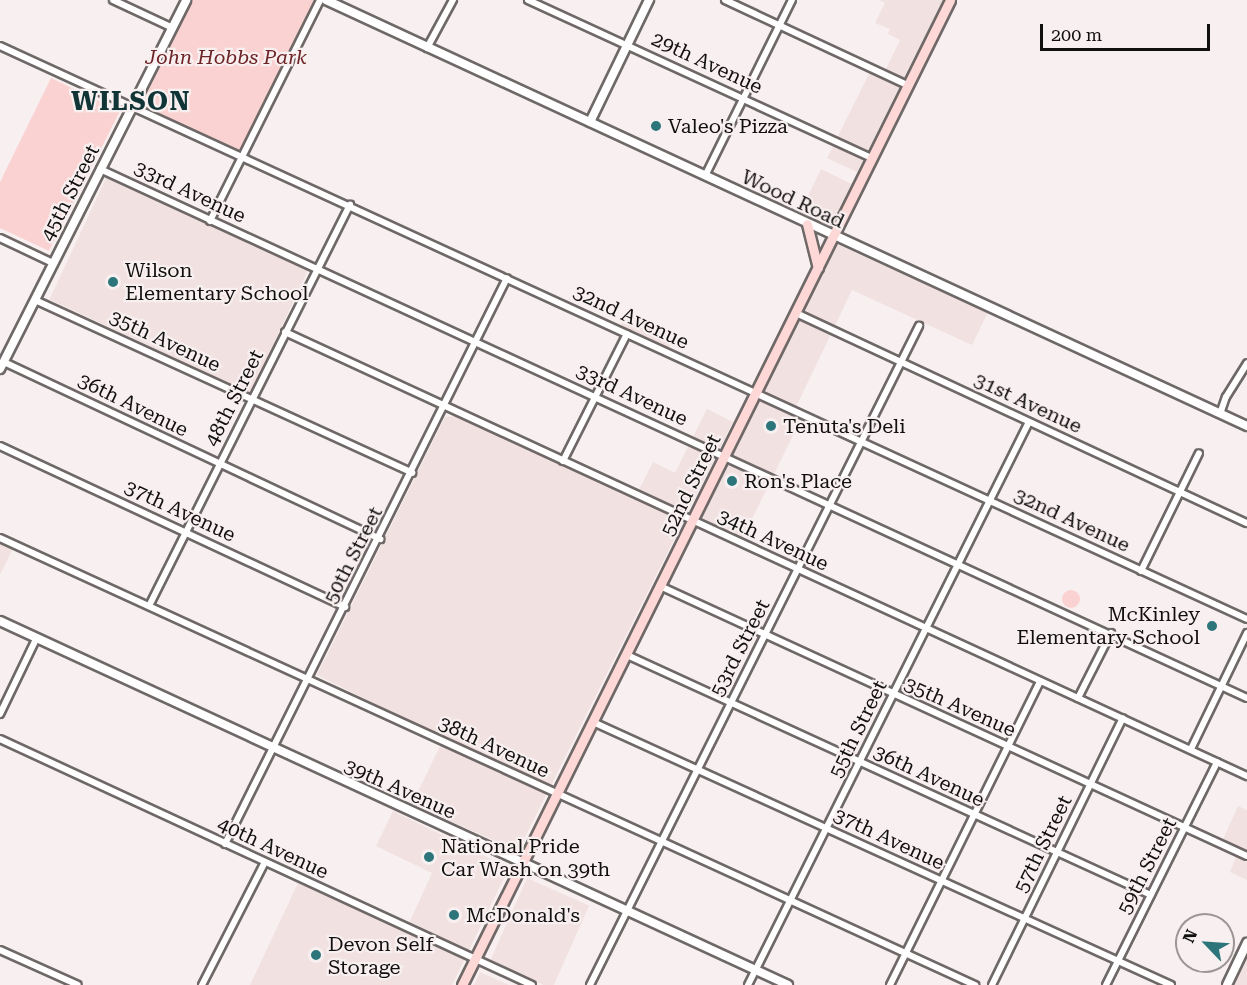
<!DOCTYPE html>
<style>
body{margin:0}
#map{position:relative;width:1247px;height:985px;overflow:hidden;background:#f8f0f0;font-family:"Roboto Serif",serif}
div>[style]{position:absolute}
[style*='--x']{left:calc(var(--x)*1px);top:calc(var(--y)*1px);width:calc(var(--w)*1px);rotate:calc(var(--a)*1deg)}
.built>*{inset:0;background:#f1e1e0;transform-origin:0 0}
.green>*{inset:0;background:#fad2d1}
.round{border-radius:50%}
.roads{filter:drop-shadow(2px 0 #6e6867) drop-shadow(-2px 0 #6e6867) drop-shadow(0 2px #6e6867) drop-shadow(0 -2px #6e6867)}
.minor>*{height:6px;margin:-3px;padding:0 3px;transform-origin:3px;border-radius:3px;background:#fff}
.tertiary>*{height:8px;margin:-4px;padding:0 4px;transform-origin:4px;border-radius:4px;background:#fff}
.secondary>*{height:8px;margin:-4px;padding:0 4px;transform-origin:4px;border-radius:4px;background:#fff}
.primary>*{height:9px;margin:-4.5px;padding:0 4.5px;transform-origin:4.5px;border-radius:4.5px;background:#fdd8d7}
.dots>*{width:16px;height:16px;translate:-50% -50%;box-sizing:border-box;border:3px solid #f8f0f0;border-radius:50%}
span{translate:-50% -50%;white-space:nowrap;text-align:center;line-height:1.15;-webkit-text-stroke:4.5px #f8f0f0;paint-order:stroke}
.park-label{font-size:20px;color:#6e2427;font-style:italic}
.street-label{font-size:20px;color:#12100f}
.poi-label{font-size:20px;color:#12100f}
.left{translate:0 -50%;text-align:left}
.right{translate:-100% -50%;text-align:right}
.district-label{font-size:26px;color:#113436;font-weight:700;letter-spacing:1.5px}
.north{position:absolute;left:1175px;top:913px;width:60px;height:60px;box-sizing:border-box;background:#f8f0f0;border:2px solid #9c9696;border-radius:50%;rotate:295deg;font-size:16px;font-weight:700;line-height:24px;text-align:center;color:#12100f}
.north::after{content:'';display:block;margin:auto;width:21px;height:27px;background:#2c767b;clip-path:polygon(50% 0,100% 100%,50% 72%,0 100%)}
.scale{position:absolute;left:1040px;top:24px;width:170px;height:27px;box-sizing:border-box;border:3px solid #12100f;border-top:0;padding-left:8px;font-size:18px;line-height:21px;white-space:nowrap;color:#12100f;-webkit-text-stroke:4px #f8f0f0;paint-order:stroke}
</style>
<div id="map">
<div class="built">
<div style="clip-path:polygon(879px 0,943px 0,857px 172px,827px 158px,870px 72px,882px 77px,900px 40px,888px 34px,890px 29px,875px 23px,885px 3px)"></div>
<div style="left:821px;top:169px;width:34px;height:47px;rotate:26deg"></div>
<div style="left:107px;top:176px;width:222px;height:136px;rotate:25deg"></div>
<div style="clip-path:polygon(836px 244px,988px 312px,972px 345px,852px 290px,795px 409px,804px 413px,743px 537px,700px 518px)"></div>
<div style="left:628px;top:310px;width:53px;height:18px;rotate:26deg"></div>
<div style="clip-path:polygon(707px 409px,733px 422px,518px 851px,412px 804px,444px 738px,317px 675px,445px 417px,457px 416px,635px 498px,653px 462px,675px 473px)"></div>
<div style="clip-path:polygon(0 542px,13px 548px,0 575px)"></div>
<div style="clip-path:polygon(1238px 806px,1247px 810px,1247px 880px,1230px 872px,1238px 852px,1221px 844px)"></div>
<div style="clip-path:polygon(393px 811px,509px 868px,452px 985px,250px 985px,298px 883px,405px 932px,432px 873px,376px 846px)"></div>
<div style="left:527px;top:878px;width:68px;height:91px;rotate:24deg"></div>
<div style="clip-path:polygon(1247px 948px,1247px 985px,1227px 985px)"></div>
<div style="clip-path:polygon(480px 972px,509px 985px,474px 985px)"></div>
</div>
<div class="green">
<div style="clip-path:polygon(192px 0,314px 0,239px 153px,141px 106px)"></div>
<div style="clip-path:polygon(51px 78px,120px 111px,49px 251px,0 228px,0 182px)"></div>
<div class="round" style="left:1062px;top:590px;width:18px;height:18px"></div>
</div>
<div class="roads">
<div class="minor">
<div style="--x:113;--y:0;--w:66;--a:25"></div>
<div style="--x:528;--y:0;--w:379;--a:24.7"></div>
<div style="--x:725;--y:0;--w:201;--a:25"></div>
<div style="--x:0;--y:46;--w:1372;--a:24.68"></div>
<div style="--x:427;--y:48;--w:55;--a:-61.6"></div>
<div style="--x:100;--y:169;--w:1263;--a:24.76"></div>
<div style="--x:705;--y:176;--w:196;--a:-63.7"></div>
<div style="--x:210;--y:221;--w:247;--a:-63.5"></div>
<div style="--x:0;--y:238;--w:59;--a:25.3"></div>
<div style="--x:35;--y:300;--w:415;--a:24.6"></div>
<div style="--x:796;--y:313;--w:497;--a:25"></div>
<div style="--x:285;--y:332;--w:1060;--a:24.78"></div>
<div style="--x:4;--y:362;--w:416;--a:25.2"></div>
<div style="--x:1220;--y:414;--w:18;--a:-71"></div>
<div style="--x:1226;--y:397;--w:40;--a:-58"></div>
<div style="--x:0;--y:446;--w:381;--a:25"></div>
<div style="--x:563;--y:461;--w:142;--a:-63.3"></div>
<div style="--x:0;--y:538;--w:1073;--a:24.63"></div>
<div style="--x:1141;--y:571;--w:131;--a:-63.8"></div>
<div style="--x:660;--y:586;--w:646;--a:24.7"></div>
<div style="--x:149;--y:606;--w:449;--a:-63.4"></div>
<div style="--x:627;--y:655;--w:576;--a:24.61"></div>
<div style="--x:1078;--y:698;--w:73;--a:-63.1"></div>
<div style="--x:0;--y:714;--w:85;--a:-64.3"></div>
<div style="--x:593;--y:722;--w:635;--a:24.47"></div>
<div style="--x:0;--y:739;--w:586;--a:24.82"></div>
<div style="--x:1191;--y:749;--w:129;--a:-64.2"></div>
<div style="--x:225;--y:844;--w:632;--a:-63.52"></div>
<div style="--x:0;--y:950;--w:85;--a:24.2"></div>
<div style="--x:202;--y:985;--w:138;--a:-62.9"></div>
<div style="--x:590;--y:985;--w:737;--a:-63.47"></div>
<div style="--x:748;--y:985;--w:629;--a:-63.48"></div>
<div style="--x:890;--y:985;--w:338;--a:-63.7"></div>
<div style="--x:992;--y:985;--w:297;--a:-63.9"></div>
<div style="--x:1106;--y:985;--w:249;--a:-63.5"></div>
</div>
<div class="tertiary">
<div style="--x:326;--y:0;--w:1015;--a:24.82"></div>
<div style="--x:590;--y:122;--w:136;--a:-64.2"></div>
<div style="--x:0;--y:369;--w:413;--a:-63.2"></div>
<div style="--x:1227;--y:985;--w:47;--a:-64.5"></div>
</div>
<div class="secondary">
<div style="--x:0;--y:621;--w:868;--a:24.79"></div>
</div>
<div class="primary">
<div style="--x:807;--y:224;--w:45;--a:76"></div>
<div style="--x:462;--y:985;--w:1099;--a:-63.64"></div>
</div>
</div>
<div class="dots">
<div style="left:656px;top:126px;background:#2c767b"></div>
<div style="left:113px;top:282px;background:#2c767b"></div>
<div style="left:771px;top:426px;background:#2c767b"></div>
<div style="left:732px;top:481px;background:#2c767b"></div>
<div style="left:1212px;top:626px;background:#2c767b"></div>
<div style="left:429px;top:857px;background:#2c767b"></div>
<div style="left:454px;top:915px;background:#2c767b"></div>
<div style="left:316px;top:955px;background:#2c767b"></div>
</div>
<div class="park-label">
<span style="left:226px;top:57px">John Hobbs Park</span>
</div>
<div class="street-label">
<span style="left:707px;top:63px;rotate:25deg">29th Avenue</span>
<span style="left:190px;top:192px;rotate:25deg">33rd Avenue</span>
<span style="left:70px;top:193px;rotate:-63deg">45th Street</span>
<span style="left:793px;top:199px;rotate:25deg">Wood Road</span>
<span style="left:631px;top:317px;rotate:25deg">32nd Avenue</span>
<span style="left:165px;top:341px;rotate:25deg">35th Avenue</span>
<span style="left:632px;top:395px;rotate:25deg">33rd Avenue</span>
<span style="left:234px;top:398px;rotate:-63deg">48th Street</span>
<span style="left:1028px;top:403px;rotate:25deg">31st Avenue</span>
<span style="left:133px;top:405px;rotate:26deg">36th Avenue</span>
<span style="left:691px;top:485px;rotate:-64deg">52nd Street</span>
<span style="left:180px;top:511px;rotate:25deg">37th Avenue</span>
<span style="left:1072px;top:520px;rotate:25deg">32nd Avenue</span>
<span style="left:773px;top:540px;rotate:25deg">34th Avenue</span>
<span style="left:353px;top:555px;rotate:-63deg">50th Street</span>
<span style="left:740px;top:648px;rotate:-63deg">53rd Street</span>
<span style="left:960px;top:707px;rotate:24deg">35th Avenue</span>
<span style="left:858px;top:729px;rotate:-64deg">55th Street</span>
<span style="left:494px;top:747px;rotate:25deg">38th Avenue</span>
<span style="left:929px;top:776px;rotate:25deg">36th Avenue</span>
<span style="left:400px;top:789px;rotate:24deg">39th Avenue</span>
<span style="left:889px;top:839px;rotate:25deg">37th Avenue</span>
<span style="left:1043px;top:844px;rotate:-64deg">57th Street</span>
<span style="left:273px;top:848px;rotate:25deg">40th Avenue</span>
<span style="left:1147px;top:866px;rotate:-63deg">59th Street</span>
</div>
<div class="poi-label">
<span class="left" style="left:668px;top:126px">Valeo's Pizza</span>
<span class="left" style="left:125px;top:282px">Wilson<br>Elementary School</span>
<span class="left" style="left:783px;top:426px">Tenuta's Deli</span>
<span class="left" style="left:744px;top:481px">Ron's Place</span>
<span class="right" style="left:1200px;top:626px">McKinley<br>Elementary School</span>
<span class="left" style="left:441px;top:858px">National Pride<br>Car Wash on 39th</span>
<span class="left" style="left:466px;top:915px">McDonald's</span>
<span class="left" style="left:328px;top:956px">Devon Self<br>Storage</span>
</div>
<div class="district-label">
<span style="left:131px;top:102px">WILSON</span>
</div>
<div class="north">N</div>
<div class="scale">200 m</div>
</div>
